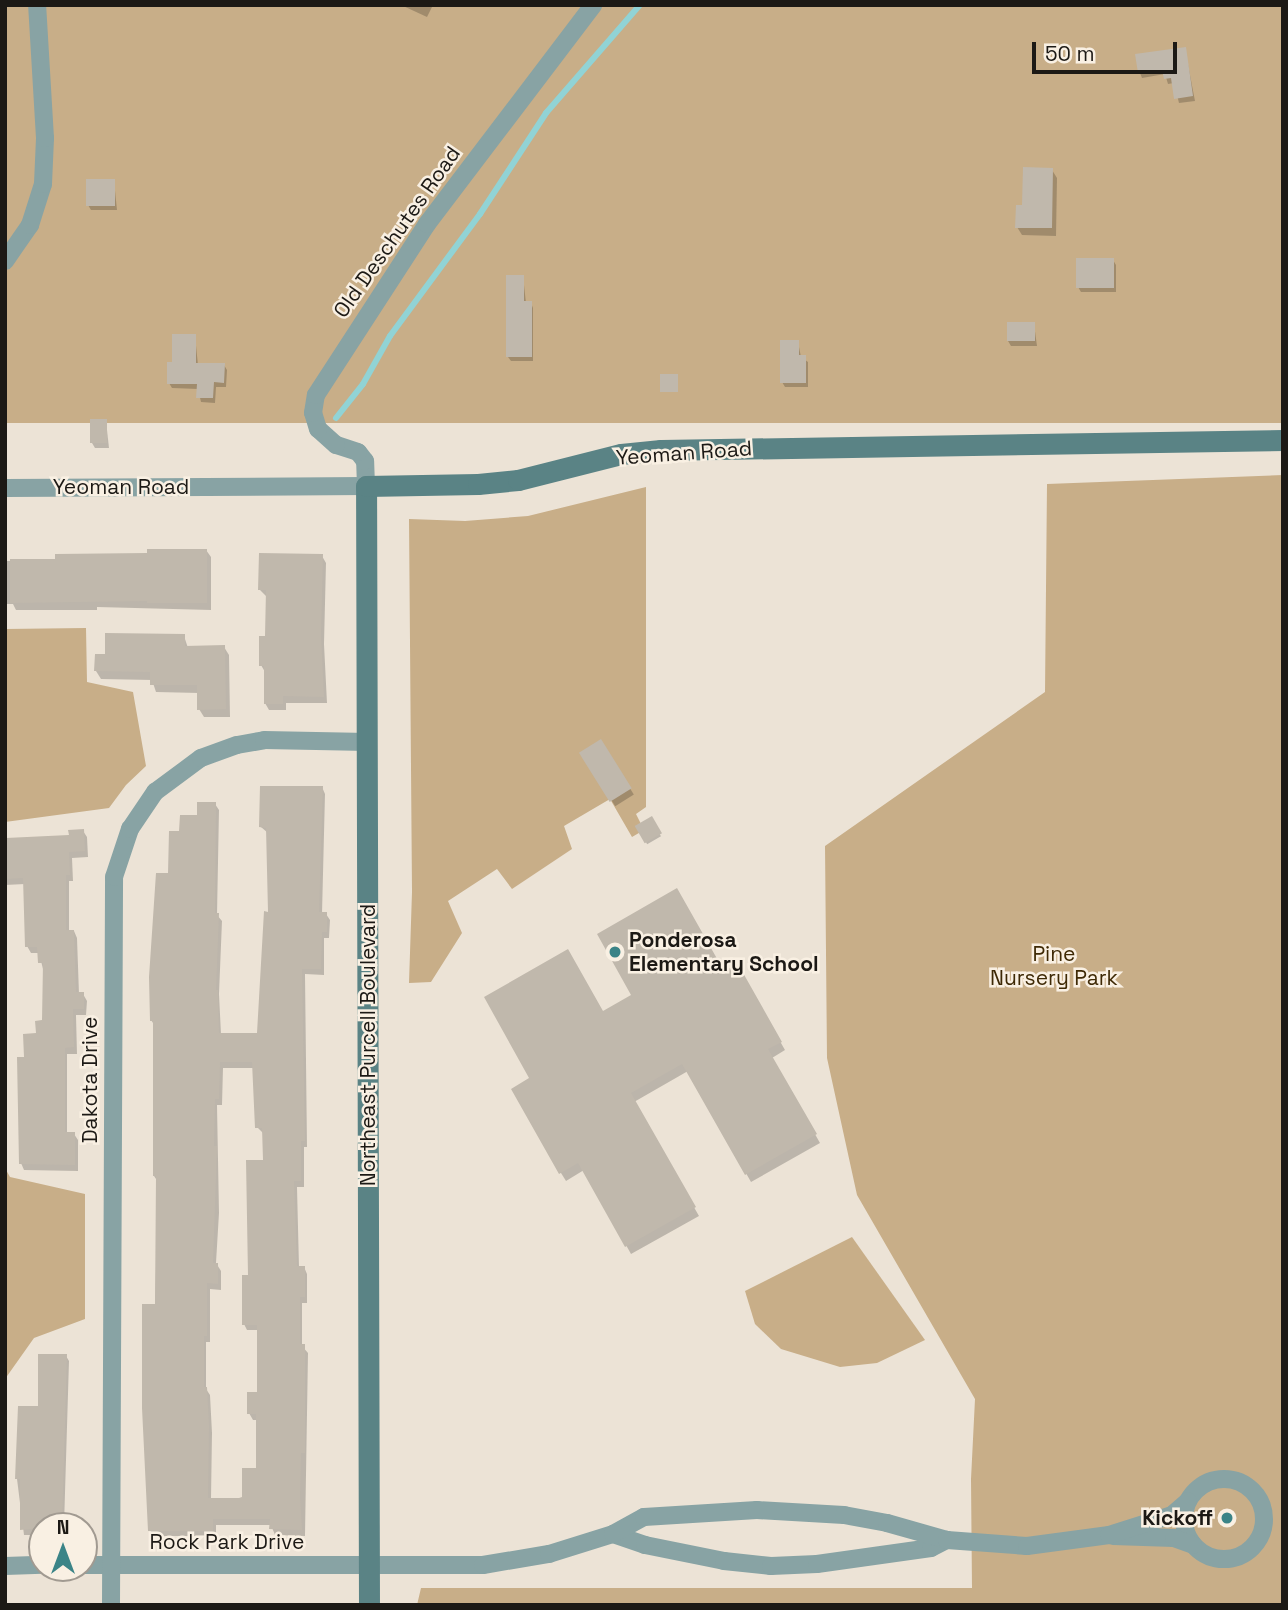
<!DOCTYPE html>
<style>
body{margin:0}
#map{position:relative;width:1288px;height:1610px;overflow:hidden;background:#ece3d6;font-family:"Space Grotesk",sans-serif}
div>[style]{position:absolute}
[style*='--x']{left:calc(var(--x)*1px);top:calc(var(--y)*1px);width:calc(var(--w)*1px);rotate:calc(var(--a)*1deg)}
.green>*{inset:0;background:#c8ae88;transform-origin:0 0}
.shadow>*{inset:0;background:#0003;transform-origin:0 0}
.stream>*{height:6px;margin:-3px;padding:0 3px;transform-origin:3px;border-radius:3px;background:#91d3d5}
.building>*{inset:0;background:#c0b8ac;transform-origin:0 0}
.street>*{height:18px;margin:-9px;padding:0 9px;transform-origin:9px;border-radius:9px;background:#88a3a4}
.street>.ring{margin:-9px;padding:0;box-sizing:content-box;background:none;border:18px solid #88a3a4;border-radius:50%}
.secondary>*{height:21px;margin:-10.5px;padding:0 10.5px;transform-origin:10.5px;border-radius:10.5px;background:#5a8385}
.dots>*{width:19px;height:19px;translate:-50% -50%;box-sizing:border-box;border:4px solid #f9f0e3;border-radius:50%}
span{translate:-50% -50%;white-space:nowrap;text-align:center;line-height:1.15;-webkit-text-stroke:5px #f9f0e3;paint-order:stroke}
.street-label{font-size:21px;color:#1c1915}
.poi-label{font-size:21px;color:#1c1915;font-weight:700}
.left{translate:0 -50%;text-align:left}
.right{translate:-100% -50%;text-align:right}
.park-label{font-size:21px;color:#3e2905}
.frame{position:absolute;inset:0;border:7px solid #1c1915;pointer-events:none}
.north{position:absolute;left:28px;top:1512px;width:70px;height:70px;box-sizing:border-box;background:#f9f0e3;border:2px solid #a19a91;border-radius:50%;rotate:0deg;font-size:19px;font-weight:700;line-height:28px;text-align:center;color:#1c1915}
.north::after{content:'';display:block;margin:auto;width:24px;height:32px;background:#3b8487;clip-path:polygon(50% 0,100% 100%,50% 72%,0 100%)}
.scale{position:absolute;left:1032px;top:42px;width:145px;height:32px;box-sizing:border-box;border:4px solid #1c1915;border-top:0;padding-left:9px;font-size:21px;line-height:24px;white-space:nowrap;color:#1c1915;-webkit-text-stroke:5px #f9f0e3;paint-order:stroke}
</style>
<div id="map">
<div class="green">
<div style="left:5px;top:5px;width:1278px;height:418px"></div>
<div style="clip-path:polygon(1283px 475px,1283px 1605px,417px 1605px,421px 1588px,972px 1588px,971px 1479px,975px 1399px,857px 1195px,827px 1058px,825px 846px,1045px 692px,1047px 484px)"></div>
<div style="clip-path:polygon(646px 487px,646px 807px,636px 814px,644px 830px,632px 837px,610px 799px,564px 826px,572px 849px,512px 889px,497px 869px,448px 901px,462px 933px,431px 982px,409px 983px,412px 892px,409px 519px,465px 521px,528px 516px)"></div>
<div style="clip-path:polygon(86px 628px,87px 682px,133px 692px,146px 766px,126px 785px,109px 808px,5px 822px,5px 629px)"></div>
<div style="clip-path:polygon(5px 1168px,10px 1177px,85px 1194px,85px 1319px,34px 1338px,5px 1379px)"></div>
<div style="clip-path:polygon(852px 1237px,925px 1340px,877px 1363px,840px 1367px,781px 1349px,755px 1324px,745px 1291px)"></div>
</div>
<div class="shadow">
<div style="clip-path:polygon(401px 5px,433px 5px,427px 17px)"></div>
<div style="clip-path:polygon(1185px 49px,1195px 101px,1179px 103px,1174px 83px,1168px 84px,1165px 74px,1142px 78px,1140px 73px)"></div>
<div style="clip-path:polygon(1052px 170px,1057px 178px,1056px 236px,1022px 235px,1017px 227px,1024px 207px)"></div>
<div style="clip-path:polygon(114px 181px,117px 210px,91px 210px,88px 205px)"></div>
<div style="clip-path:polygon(1113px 260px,1116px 265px,1116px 292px,1081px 292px,1078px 287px)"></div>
<div style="clip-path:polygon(523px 276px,526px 303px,531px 303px,533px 308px,533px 361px,511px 361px,508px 357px)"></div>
<div style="clip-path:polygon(1034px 324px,1037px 346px,1011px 346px,1008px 341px)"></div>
<div style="clip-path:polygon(195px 336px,198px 365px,224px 365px,227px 370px,226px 387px,216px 387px,215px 403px,201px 402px,198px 389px,172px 388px,169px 383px,174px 364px)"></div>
<div style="clip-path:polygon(798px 342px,801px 357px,808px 362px,808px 387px,785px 387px,782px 382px)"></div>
<div style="clip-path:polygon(106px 421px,109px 448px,95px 448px,92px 443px)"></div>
<div style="clip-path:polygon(206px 550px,211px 557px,211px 610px,97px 607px,97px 610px,16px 610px,13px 604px,5px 604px,5px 561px,57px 561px)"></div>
<div style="clip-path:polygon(322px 556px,326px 563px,324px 644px,327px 703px,286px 703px,286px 710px,269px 710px,265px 703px,265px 672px,261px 665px,267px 638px,267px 597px,260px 590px)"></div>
<div style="clip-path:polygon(184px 636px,188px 648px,224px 647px,229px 655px,230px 717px,204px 717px,199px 709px,199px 693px,156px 692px,152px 680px,101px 679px,96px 671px)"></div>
<div style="left:601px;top:742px;width:62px;height:22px;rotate:58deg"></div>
<div style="clip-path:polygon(evenodd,322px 787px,325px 794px,322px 914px,326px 914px,330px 920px,329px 938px,324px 938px,324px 975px,305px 974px,307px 1147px,304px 1147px,304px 1187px,297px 1187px,299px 1267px,304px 1267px,307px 1274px,307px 1303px,302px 1303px,302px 1346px,308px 1353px,305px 1536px,275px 1535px,271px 1525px,216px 1525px,216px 1536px,153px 1536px,150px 1530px,158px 1182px,154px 1176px,155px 1026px,151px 1020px,170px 875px,181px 832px,215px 804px,219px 810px,217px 915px,222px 921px,219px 994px,221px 1034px,259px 1034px,270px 913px,268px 833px,261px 827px,322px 787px,223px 1068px,254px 1068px,257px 1127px,264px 1134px,264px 1161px,244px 1324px,247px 1330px,258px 1330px,258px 1394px,249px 1413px,253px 1420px,258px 1420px,258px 1470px,243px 1499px,211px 1499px,212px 1433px,210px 1395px,206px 1389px,206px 1342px,210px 1342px,210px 1289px,221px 1290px,221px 1271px,216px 1263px,219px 1213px,217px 1105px,222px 1105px,223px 1068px)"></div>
<div style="left:651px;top:819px;width:20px;height:16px;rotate:60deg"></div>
<div style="clip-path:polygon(83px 831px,87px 837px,88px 857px,72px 858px,73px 881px,69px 881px,69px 931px,74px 931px,77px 938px,79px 994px,83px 994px,87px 1001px,86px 1015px,76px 1015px,77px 1054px,67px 1054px,67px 1134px,74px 1134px,78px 1140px,78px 1171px,24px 1170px,21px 1163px,26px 1058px,44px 1022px,43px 969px,39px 953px,31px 953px,27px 946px,25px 884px,5px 885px,5px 855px)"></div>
<div style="clip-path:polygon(737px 966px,785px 1050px,772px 1058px,820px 1143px,751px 1182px,688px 1071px,634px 1102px,699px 1216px,631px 1254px,584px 1170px,566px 1181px,561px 1173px,532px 1079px,603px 1013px,724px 974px)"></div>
<div style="clip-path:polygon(66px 1356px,69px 1361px,64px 1526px,42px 1526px,42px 1535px,24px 1535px,17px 1479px)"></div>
<div style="left:18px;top:1604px;width:41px;height:1px"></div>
</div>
<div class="stream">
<div style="--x:336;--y:418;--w:43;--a:-51.5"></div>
<div style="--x:363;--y:384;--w:55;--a:-60.6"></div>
<div style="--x:390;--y:336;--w:152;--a:-53.6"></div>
<div style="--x:480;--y:214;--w:121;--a:-56.8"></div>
<div style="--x:546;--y:113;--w:143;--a:-49"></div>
</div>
<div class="building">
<div style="clip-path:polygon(1186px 47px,1193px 96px,1174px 99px,1171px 78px,1164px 79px,1162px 70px,1138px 73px,1135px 54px)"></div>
<div style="clip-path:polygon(1023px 167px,1053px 168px,1052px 228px,1015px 228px,1016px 205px,1022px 205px)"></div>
<div style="left:86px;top:179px;width:29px;height:27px"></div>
<div style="left:1076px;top:258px;width:38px;height:30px"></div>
<div style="clip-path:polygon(506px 275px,524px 275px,524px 301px,532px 301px,532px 357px,506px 357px)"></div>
<div style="left:1007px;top:322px;width:28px;height:19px"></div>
<div style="clip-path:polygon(172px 334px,196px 334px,196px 363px,225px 363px,224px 383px,214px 382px,213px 398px,196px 398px,197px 384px,167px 384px,167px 362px,172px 362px)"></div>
<div style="clip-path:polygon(780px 340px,799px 340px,799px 355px,806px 355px,806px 383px,780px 383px)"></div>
<div style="left:660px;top:374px;width:18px;height:18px"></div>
<div style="left:90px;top:419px;width:17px;height:24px"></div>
<div style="clip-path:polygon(147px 549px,207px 549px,207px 603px,147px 603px,147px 601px,10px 603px,10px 559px,55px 559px,55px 554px,147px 553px)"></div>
<div style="clip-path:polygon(259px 553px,323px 554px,321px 635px,324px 697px,283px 696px,283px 704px,264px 704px,264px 666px,259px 666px,259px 636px,265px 636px,266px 590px,258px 590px)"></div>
<div style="clip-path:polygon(105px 633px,185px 634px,185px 646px,225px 645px,226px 709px,197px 710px,197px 685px,150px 685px,150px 672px,94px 671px,95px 654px,105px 654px)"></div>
<div style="left:601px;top:739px;width:58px;height:26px;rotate:58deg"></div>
<div style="clip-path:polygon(evenodd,260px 786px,323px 786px,319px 912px,327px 912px,327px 932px,322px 932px,321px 969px,302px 969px,305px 1141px,301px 1141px,301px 1181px,294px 1181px,297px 1266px,305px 1266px,305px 1297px,300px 1297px,300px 1344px,305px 1344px,305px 1453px,301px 1453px,300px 1498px,302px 1530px,269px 1529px,270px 1519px,213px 1519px,213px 1531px,148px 1531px,142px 1408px,142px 1304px,155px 1304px,156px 1176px,153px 1176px,153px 1021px,150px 1021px,149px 977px,156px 873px,168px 873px,169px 831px,179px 831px,180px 815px,197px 815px,197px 802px,216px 802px,215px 913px,219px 913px,216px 990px,218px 990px,219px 1033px,257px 1033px,264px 911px,268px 912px,266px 828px,259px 827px,260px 786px,220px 1062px,252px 1062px,255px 1128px,262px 1128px,263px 1160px,246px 1160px,248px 1275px,242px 1275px,242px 1325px,257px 1325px,257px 1392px,247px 1392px,247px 1414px,256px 1414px,256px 1468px,242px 1468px,242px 1497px,239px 1498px,208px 1498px,209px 1426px,207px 1387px,204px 1387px,204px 1336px,207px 1336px,207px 1283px,218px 1284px,218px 1263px,213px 1263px,217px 1146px,214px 1146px,215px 1099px,219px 1099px,220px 1062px)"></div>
<div style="left:652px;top:816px;width:20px;height:20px;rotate:60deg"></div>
<div style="clip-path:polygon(84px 829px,85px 851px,69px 852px,70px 875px,66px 875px,66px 930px,74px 930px,76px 992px,84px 992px,84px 1009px,73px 1009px,74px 1047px,65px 1048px,65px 1132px,75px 1132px,75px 1165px,19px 1164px,17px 1057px,24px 1057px,23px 1034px,36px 1033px,35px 1021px,42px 1020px,43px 963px,38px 963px,37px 947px,25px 947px,23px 878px,5px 879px,6px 838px,69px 835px,68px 830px)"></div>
<div style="clip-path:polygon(677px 888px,724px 971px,738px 964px,782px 1042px,768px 1049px,817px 1134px,745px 1175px,682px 1064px,631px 1093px,696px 1207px,625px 1247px,578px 1163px,559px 1174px,511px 1089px,529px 1078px,484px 997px,568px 949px,603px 1011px,631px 995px,597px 934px)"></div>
<div style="clip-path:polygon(38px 1354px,67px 1354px,62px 1526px,20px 1530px,20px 1479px,15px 1479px,18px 1406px,38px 1406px)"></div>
</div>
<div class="street">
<div style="--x:5;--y:261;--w:44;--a:-55.2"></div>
<div style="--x:30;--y:225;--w:43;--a:-72.4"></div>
<div style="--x:43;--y:184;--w:46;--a:-87.5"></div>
<div style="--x:45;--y:138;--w:133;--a:-93.4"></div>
<div style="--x:5;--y:488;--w:361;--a:-0.3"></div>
<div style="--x:366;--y:486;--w:25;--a:-92"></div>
<div style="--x:365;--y:461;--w:11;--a:-128"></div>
<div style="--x:358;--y:452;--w:23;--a:-162"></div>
<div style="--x:336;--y:445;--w:24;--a:-138"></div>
<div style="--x:318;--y:429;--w:17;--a:-107"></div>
<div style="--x:313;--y:413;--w:18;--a:-81"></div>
<div style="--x:316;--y:395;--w:204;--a:-57"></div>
<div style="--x:427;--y:224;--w:275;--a:-52.8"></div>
<div class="ring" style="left:1184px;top:1479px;width:62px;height:62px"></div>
<div style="--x:613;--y:1534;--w:34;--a:19"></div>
<div style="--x:645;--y:1545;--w:81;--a:11.4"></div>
<div style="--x:724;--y:1561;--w:47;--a:6.1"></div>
<div style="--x:771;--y:1566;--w:46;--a:-2.5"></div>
<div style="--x:817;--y:1564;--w:115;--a:-8"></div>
<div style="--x:931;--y:1548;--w:18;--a:-27"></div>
<div style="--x:1113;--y:1536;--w:61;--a:1.9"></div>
<div style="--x:1174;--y:1538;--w:20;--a:20"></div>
<div style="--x:84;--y:1565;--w:399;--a:0"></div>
<div style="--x:483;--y:1565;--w:67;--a:-9.5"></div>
<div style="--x:549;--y:1554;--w:67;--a:-17.4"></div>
<div style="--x:613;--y:1534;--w:35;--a:-29"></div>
<div style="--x:644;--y:1517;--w:113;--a:-3.5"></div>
<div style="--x:757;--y:1510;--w:87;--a:3.3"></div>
<div style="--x:844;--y:1515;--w:44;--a:10.5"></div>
<div style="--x:887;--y:1523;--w:62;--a:15.8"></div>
<div style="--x:947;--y:1540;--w:80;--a:4.3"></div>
<div style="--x:1027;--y:1546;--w:83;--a:-7.6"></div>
<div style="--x:1109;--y:1535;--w:66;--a:-17.6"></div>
<div style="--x:1172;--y:1515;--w:21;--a:-41"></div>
<div style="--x:5;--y:1566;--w:37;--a:-2"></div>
<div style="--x:111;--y:1605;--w:728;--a:-89.76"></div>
<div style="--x:114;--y:877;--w:51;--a:-71.6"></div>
<div style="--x:130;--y:829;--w:45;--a:-56"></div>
<div style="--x:155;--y:792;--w:57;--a:-36.5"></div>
<div style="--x:201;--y:758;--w:38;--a:-20"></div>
<div style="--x:237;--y:745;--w:27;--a:-10"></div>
<div style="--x:264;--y:740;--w:104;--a:1.1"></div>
</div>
<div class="secondary">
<div style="--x:369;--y:1605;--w:1119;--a:-90.15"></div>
<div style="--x:366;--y:486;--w:112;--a:-1"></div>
<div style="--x:478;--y:484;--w:40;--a:-5.7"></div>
<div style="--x:518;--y:480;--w:106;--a:-14.2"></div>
<div style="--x:621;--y:454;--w:40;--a:-5.7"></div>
<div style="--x:661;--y:450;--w:622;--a:-0.92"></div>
</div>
<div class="dots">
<div style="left:615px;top:952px;background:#3b8487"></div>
<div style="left:1227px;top:1518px;background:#3b8487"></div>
</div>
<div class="street-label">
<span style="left:397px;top:232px;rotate:-55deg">Old Deschutes Road</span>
<span style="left:684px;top:453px;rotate:-4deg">Yeoman Road</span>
<span style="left:121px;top:487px">Yeoman Road</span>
<span style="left:368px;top:1045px;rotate:-90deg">Northeast Purcell Boulevard</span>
<span style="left:90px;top:1080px;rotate:-90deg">Dakota Drive</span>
<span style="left:227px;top:1542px">Rock Park Drive</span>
</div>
<div class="poi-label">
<span class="left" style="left:629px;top:952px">Ponderosa<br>Elementary School</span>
<span class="right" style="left:1213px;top:1518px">Kickoff</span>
</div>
<div class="park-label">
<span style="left:1054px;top:966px">Pine<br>Nursery Park</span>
</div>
<div class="frame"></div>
<div class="north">N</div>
<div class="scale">50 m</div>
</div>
